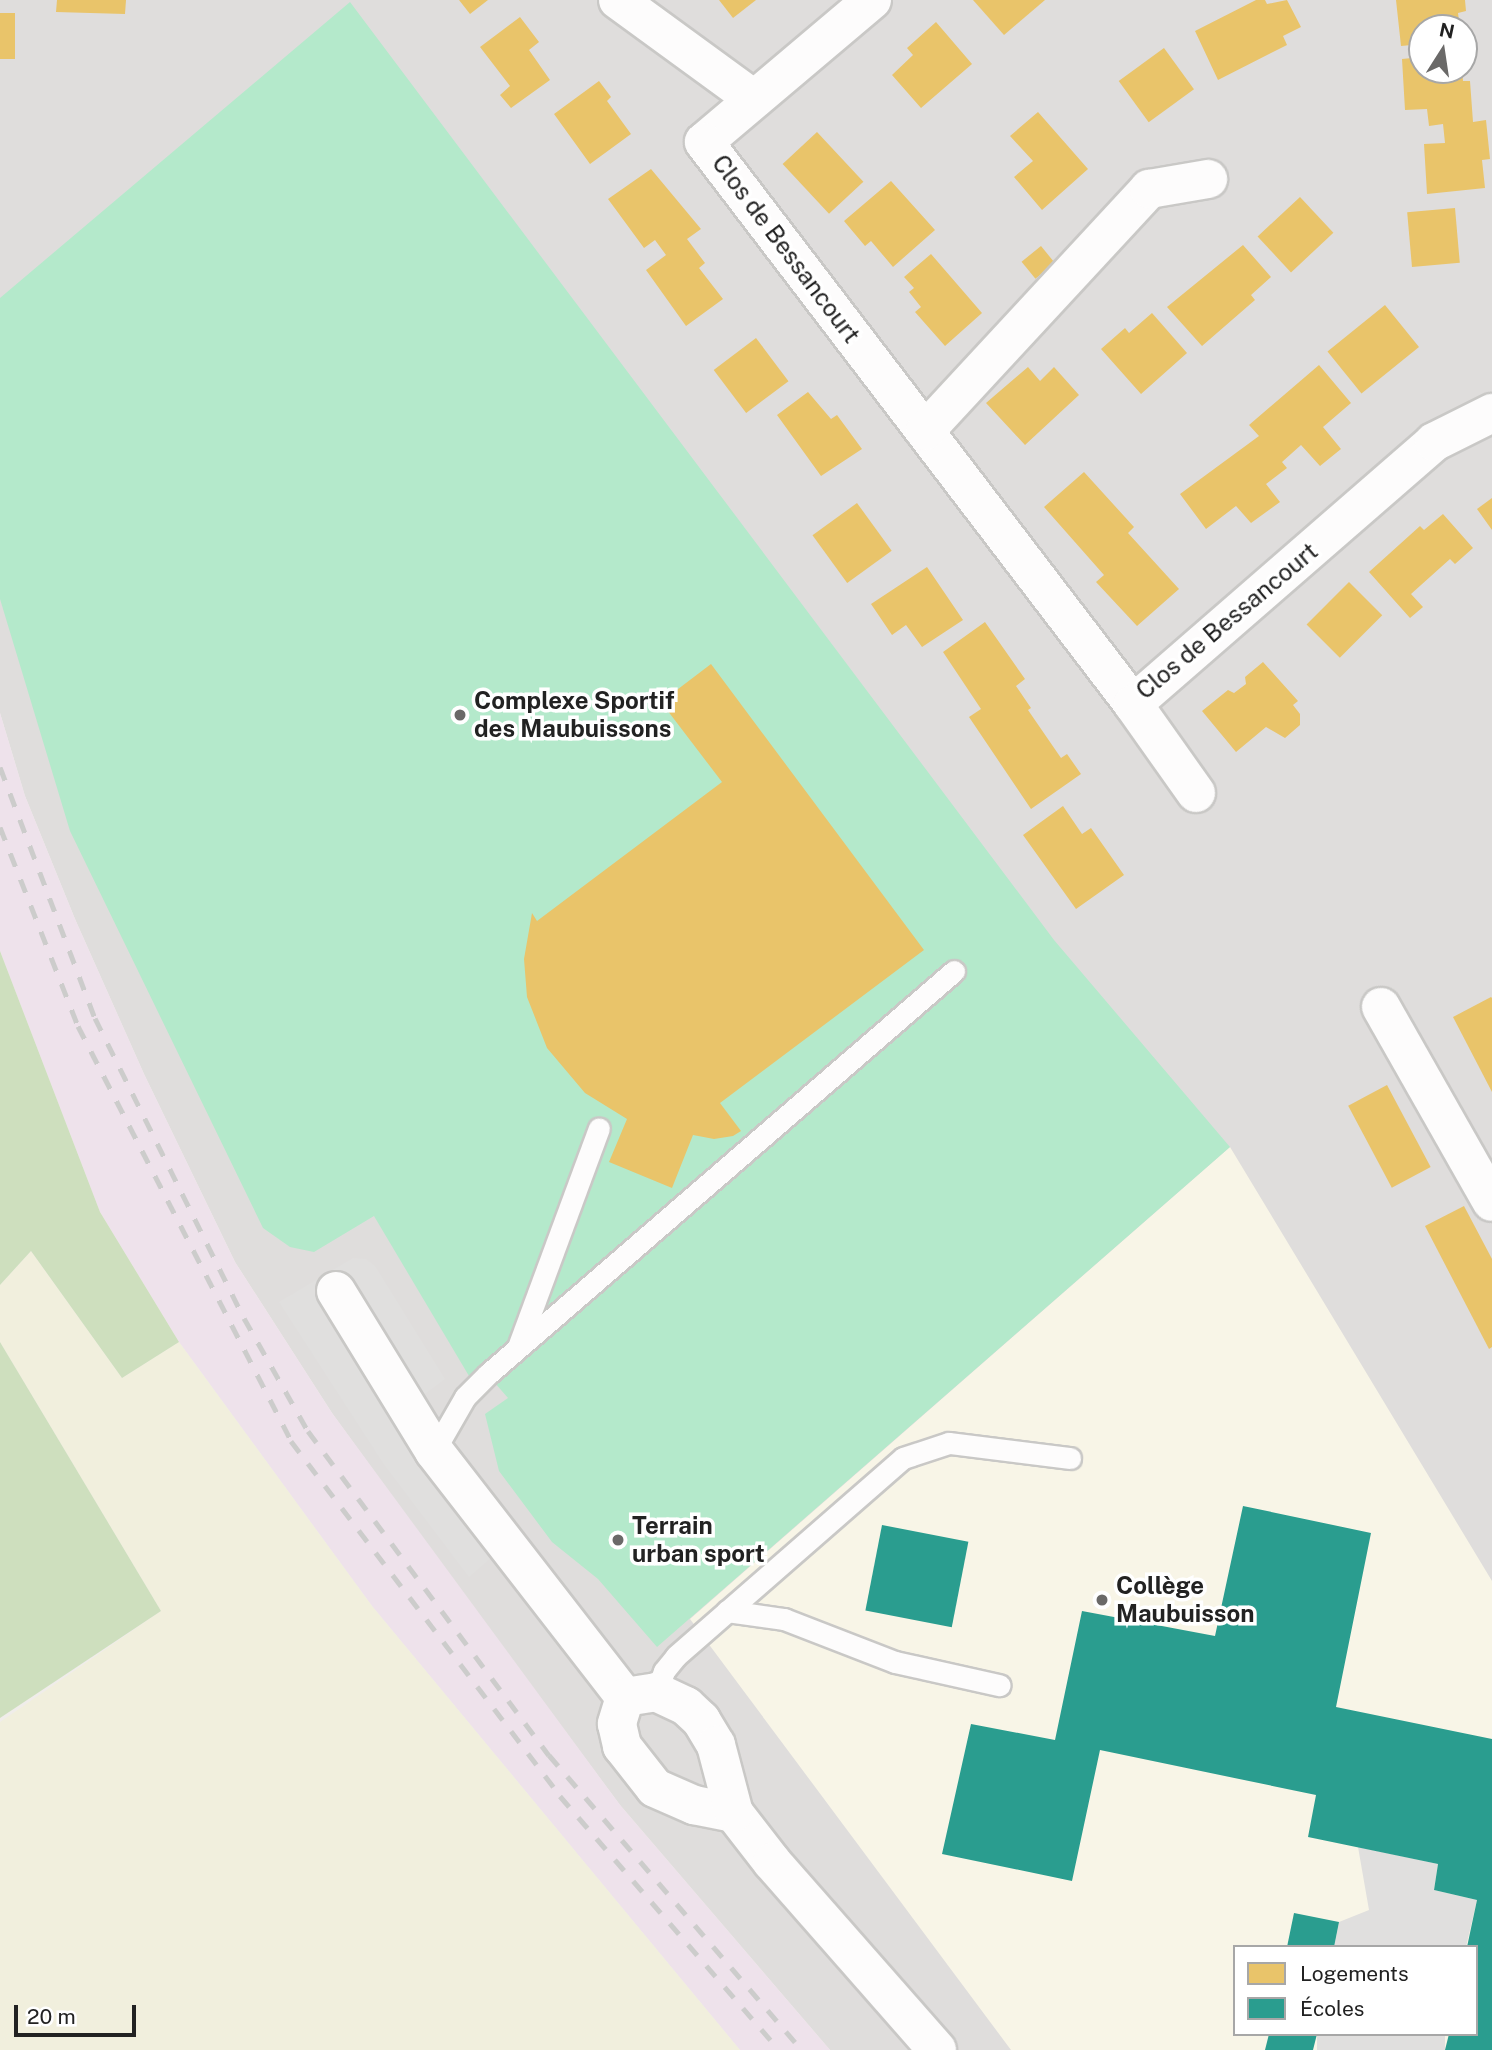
<!DOCTYPE html>
<meta charset="utf-8">
<style>
body{margin:0}
#map{position:relative;width:1492px;height:2050px;overflow:hidden;background:#f0edea;font-family:"Public Sans",sans-serif}
div>[style]{position:absolute}
[style*='--x']{left:calc(var(--x)*1px);top:calc(var(--y)*1px);width:calc(var(--w)*1px);rotate:calc(var(--a)*1deg)}
.residential>*{inset:0;background:#dfdddc}
.industrial>*{inset:0;background:#eee2eb}
.education>*{inset:0;background:#f8f5e7}
.farmland>*{inset:0;background:#f1efdd}
.forest>*{inset:0;background:#cedfbe}
.pitch>*{inset:0;background:#b4e9cb}
.parking>*{inset:0;background:#e0dfde;transform-origin:0 0}
.homes>*{inset:0;background:#e9c46a;transform-origin:0 0}
.schools>*{inset:0;background:#2a9d8f;transform-origin:0 0}
.roads{filter:drop-shadow(2px 0 #c9c8c6) drop-shadow(-2px 0 #c9c8c6) drop-shadow(0 2px #c9c8c6) drop-shadow(0 -2px #c9c8c6)}
.service>*{height:21px;margin:-10.5px;padding:0 10.5px;transform-origin:10.5px;border-radius:10.5px;background:#fdfcfc}
.minor>*{height:38px;margin:-19px;padding:0 19px;transform-origin:19px;border-radius:19px;background:#fdfcfc}
.rail>*{height:5px;margin-top:-2.5px;transform-origin:0;background:repeating-linear-gradient(90deg,#cccccb 0 14px,transparent 0 28px)}
.dots>*{width:19px;height:19px;translate:-50% -50%;box-sizing:border-box;border:4px solid #fff;border-radius:50%}
span{translate:-50% -50%;white-space:nowrap;text-align:center;line-height:1.15;-webkit-text-stroke:7px #fff;paint-order:stroke}
.street-label{font-size:24px;color:#222}
.poi-label{font-size:24px;color:#222;font-weight:700}
.left{translate:0 -50%;text-align:left}
.legend{position:absolute;left:1233px;top:1945px;width:245px;height:91px;box-sizing:border-box;background:#fff;border:2px solid #a7a7a7;margin:0;padding:9px 12px;list-style:none;font-size:21px;color:#222}
.legend li{display:flex;align-items:center;gap:14px;height:35px}
.legend b{width:35px;border:2px solid #a7a7a7}
.north{position:absolute;left:1408px;top:14px;width:70px;height:70px;box-sizing:border-box;background:#fff;border:2px solid #a7a7a7;border-radius:50%;rotate:12deg;font-size:19px;font-weight:700;line-height:28px;text-align:center;color:#222}
.north::after{content:'';display:block;margin:auto;width:24px;height:32px;background:#6a6968;clip-path:polygon(50% 0,100% 100%,50% 72%,0 100%)}
.scale{position:absolute;left:14px;top:2005px;width:122px;height:32px;box-sizing:border-box;border:4px solid #222;border-top:0;padding-left:9px;font-size:21px;line-height:24px;white-space:nowrap;color:#222;-webkit-text-stroke:5px #fff;paint-order:stroke}
</style>
<div id="map">
<div class="residential">
<div style="clip-path:polygon(evenodd,0 0,1492px 0,1492px 2050px,830px 2050px,620px 1805px,458px 1587px,332px 1413px,235px 1262px,144px 1074px,75px 919px,25px 796px,0 713px,0 0,1422px 28px,1464px 28px,1464px 70px,1422px 70px,1422px 28px,0 0,1235px 1947px,1476px 1947px,1476px 2034px,1235px 2034px,1235px 1947px)"></div>
</div>
<div class="industrial">
<div style="clip-path:polygon(0 713px,25px 796px,75px 919px,144px 1074px,235px 1262px,332px 1413px,620px 1805px,830px 2050px,740px 2050px,372px 1606px,179px 1342px,100px 1212px,0 951px)"></div>
</div>
<div class="education">
<div style="clip-path:polygon(evenodd,1230px 1147px,1492px 1581px,1492px 2050px,1011px 2050px,690px 1619px,1230px 1147px,1235px 1947px,1476px 1947px,1476px 2034px,1235px 2034px,1235px 1947px)"></div>
</div>
<div class="farmland">
<div style="clip-path:polygon(31px 1251px,122px 1378px,179px 1342px,372px 1606px,740px 2050px,0 2050px,0 1722px,161px 1611px,0 1342px,0 1285px)"></div>
</div>
<div class="forest">
<div style="clip-path:polygon(0 951px,100px 1212px,179px 1342px,122px 1378px,31px 1251px,0 1285px)"></div>
<div style="clip-path:polygon(0 1342px,161px 1611px,0 1718px)"></div>
</div>
<div class="pitch">
<div style="clip-path:polygon(350px 2px,1054px 940px,1230px 1147px,657px 1647px,598px 1579px,552px 1542px,499px 1471px,485px 1414px,508px 1398px,481px 1367px,469px 1376px,374px 1216px,314px 1252px,290px 1247px,263px 1228px,70px 831px,0 599px,0 298px)"></div>
</div>
<div class="parking">
<div style="clip-path:polygon(353px 1258px,366px 1259px,375px 1266px,445px 1379px,391px 1419px,493px 1556px,469px 1577px,383px 1463px,279px 1302px)"></div>
<div style="clip-path:polygon(1358px 1847px,1438px 1864px,1434px 1890px,1477px 1900px,1466px 1947px,1334px 1947px,1339px 1922px,1369px 1910px)"></div>
<div style="left:1317px;top:2034px;width:128px;height:16px"></div>
</div>
<div class="homes">
<div style="clip-path:polygon(57px 0,126px 0,125px 14px,56px 12px)"></div>
<div style="clip-path:polygon(459px 0,488px 0,470px 14px)"></div>
<div style="clip-path:polygon(719px 0,756px 0,733px 18px)"></div>
<div style="clip-path:polygon(973px 0,1045px 0,1004px 35px)"></div>
<div style="clip-path:polygon(1256px 0,1265px 0,1267px 4px,1287px 0,1301px 27px,1283px 36px,1287px 45px,1218px 80px,1195px 31px)"></div>
<div style="clip-path:polygon(1396px 0,1465px 0,1466px 11px,1458px 13px,1460px 28px,1422px 28px,1422px 44px,1401px 46px)"></div>
<div style="left:0;top:13px;width:15px;height:46px"></div>
<div style="clip-path:polygon(520px 17px,539px 42px,529px 50px,550px 80px,511px 108px,500px 95px,510px 86px,480px 47px)"></div>
<div style="clip-path:polygon(936px 22px,972px 64px,921px 108px,892px 75px,913px 55px,907px 48px)"></div>
<div style="left:1164px;top:48px;width:51px;height:56px;rotate:54deg"></div>
<div style="clip-path:polygon(1422px 57px,1422px 70px,1462px 70px,1463px 81px,1470px 81px,1473px 122px,1486px 120px,1490px 159px,1482px 160px,1485px 188px,1427px 194px,1424px 144px,1445px 143px,1443px 124px,1429px 126px,1427px 109px,1405px 110px,1402px 59px)"></div>
<div style="clip-path:polygon(599px 81px,611px 97px,607px 101px,631px 134px,590px 164px,554px 114px)"></div>
<div style="clip-path:polygon(1038px 112px,1088px 169px,1042px 210px,1014px 177px,1033px 161px,1010px 136px)"></div>
<div style="left:817px;top:132px;width:68px;height:47px;rotate:47deg"></div>
<div style="clip-path:polygon(651px 169px,701px 229px,687px 239px,705px 263px,699px 268px,723px 299px,686px 326px,646px 270px,666px 255px,655px 240px,644px 248px,608px 199px)"></div>
<div style="clip-path:polygon(891px 181px,935px 230px,893px 267px,871px 241px,865px 246px,844px 221px)"></div>
<div style="left:1300px;top:197px;width:49px;height:58px;rotate:47deg"></div>
<div style="left:1455px;top:208px;width:55px;height:48px;rotate:85deg"></div>
<div style="clip-path:polygon(1243px 245px,1271px 277px,1251px 295px,1255px 300px,1202px 346px,1167px 307px)"></div>
<div style="left:1041px;top:246px;width:22px;height:25px;rotate:51deg"></div>
<div style="clip-path:polygon(931px 254px,982px 313px,945px 346px,915px 312px,921px 307px,909px 292px,914px 288px,904px 277px)"></div>
<div style="left:1385px;top:305px;width:54px;height:74px;rotate:51deg"></div>
<div style="clip-path:polygon(1152px 313px,1187px 353px,1141px 394px,1101px 349px,1125px 328px,1129px 333px)"></div>
<div style="left:756px;top:338px;width:54px;height:53px;rotate:53deg"></div>
<div style="clip-path:polygon(1319px 365px,1351px 403px,1323px 427px,1341px 449px,1320px 466px,1301px 445px,1282px 462px,1287px 468px,1266px 484px,1280px 502px,1251px 523px,1236px 506px,1206px 529px,1180px 494px,1259px 436px,1249px 425px)"></div>
<div style="clip-path:polygon(1028px 367px,1040px 381px,1054px 367px,1079px 395px,1025px 445px,986px 403px)"></div>
<div style="clip-path:polygon(808px 392px,831px 419px,837px 415px,862px 449px,821px 476px,777px 415px)"></div>
<div style="clip-path:polygon(1084px 472px,1134px 527px,1128px 533px,1179px 589px,1137px 626px,1096px 582px,1104px 575px,1044px 507px)"></div>
<div style="clip-path:polygon(1492px 498px,1492px 530px,1477px 509px)"></div>
<div style="left:857px;top:503px;width:59px;height:55px;rotate:54deg"></div>
<div style="clip-path:polygon(1443px 514px,1473px 548px,1455px 564px,1450px 559px,1411px 594px,1423px 607px,1410px 618px,1369px 572px,1420px 526px,1424px 530px)"></div>
<div style="clip-path:polygon(927px 567px,963px 620px,922px 647px,906px 625px,892px 635px,871px 604px)"></div>
<div style="left:1349px;top:582px;width:47px;height:60px;rotate:45deg"></div>
<div style="clip-path:polygon(985px 622px,1025px 679px,1016px 686px,1031px 708px,1028px 710px,1061px 758px,1067px 754px,1081px 774px,1031px 809px,969px 717px,981px 709px,943px 652px)"></div>
<div style="clip-path:polygon(1263px 662px,1298px 701px,1293px 705px,1300px 714px,1300px 725px,1285px 738px,1266px 727px,1236px 752px,1202px 711px,1228px 690px,1234px 693px,1246px 684px,1245px 677px)"></div>
<div style="clip-path:polygon(711px 664px,924px 950px,720px 1103px,741px 1131px,733px 1136px,714px 1139px,693px 1135px,672px 1188px,609px 1162px,627px 1119px,585px 1093px,547px 1048px,527px 997px,524px 959px,532px 913px,537px 921px,722px 782px,661px 702px)"></div>
<div style="clip-path:polygon(1063px 806px,1082px 834px,1091px 828px,1124px 875px,1076px 909px,1023px 835px)"></div>
<div style="clip-path:polygon(1491px 997px,1492px 998px,1492px 1092px,1453px 1017px)"></div>
<div style="left:1387px;top:1085px;width:93px;height:44px;rotate:62deg"></div>
<div style="clip-path:polygon(1464px 1206px,1492px 1259px,1492px 1347px,1489px 1349px,1425px 1226px)"></div>
</div>
<div class="schools">
<div style="clip-path:polygon(1243px 1506px,1371px 1533px,1336px 1707px,1492px 1739px,1492px 2050px,1445px 2050px,1449px 2034px,1476px 2034px,1476px 1947px,1467px 1947px,1477px 1900px,1434px 1890px,1438px 1864px,1308px 1837px,1316px 1795px,1100px 1750px,1072px 1881px,942px 1854px,971px 1724px,1055px 1740px,1082px 1611px,1215px 1636px)"></div>
<div style="left:882px;top:1525px;width:88px;height:87px;rotate:11deg"></div>
<div style="clip-path:polygon(1294px 1913px,1339px 1922px,1334px 1947px,1287px 1947px)"></div>
<div style="clip-path:polygon(1269px 2034px,1317px 2034px,1313px 2050px,1265px 2050px)"></div>
</div>
<div class="roads">
<div class="service">
<div style="--x:518;--y:1347;--w:233;--a:-69.7"></div>
<div style="--x:434;--y:1451;--w:62;--a:-60.1"></div>
<div style="--x:465;--y:1397;--w:33;--a:-45"></div>
<div style="--x:488;--y:1374;--w:616;--a:-40.85"></div>
<div style="--x:727;--y:1611;--w:58;--a:8"></div>
<div style="--x:784;--y:1619;--w:119;--a:21.2"></div>
<div style="--x:895;--y:1662;--w:107;--a:12.5"></div>
<div style="--x:656;--y:1692;--w:22;--a:-69"></div>
<div style="--x:664;--y:1671;--w:19;--a:-51"></div>
<div style="--x:676;--y:1656;--w:301;--a:-41.1"></div>
<div style="--x:903;--y:1458;--w:48;--a:-18.1"></div>
<div style="--x:949;--y:1443;--w:122;--a:7.1"></div>
</div>
<div class="minor">
<div style="--x:618;--y:0;--w:168;--a:36.1"></div>
<div style="--x:872;--y:0;--w:220;--a:139.8"></div>
<div style="--x:704;--y:142;--w:707;--a:52.64"></div>
<div style="--x:1133;--y:704;--w:399;--a:-41"></div>
<div style="--x:1434;--y:442;--w:65;--a:-26.6"></div>
<div style="--x:925;--y:431;--w:330;--a:-47.2"></div>
<div style="--x:1149;--y:189;--w:60;--a:-9.6"></div>
<div style="--x:1133;--y:704;--w:109;--a:54.7"></div>
<div style="--x:1381;--y:1007;--w:224;--a:60.4"></div>
<div style="--x:336;--y:1291;--w:188;--a:58.5"></div>
<div style="--x:434;--y:1451;--w:311;--a:52.2"></div>
<div style="--x:625;--y:1697;--w:28;--a:107"></div>
<div style="--x:617;--y:1724;--w:23;--a:77"></div>
<div style="--x:622;--y:1746;--w:53;--a:51.8"></div>
<div style="--x:655;--y:1788;--w:43;--a:23.6"></div>
<div style="--x:694;--y:1805;--w:41;--a:11.3"></div>
<div style="--x:734;--y:1813;--w:62;--a:52.2"></div>
<div style="--x:772;--y:1862;--w:250;--a:48.7"></div>
<div style="--x:625;--y:1697;--w:31;--a:-9"></div>
<div style="--x:656;--y:1692;--w:33;--a:25"></div>
<div style="--x:686;--y:1706;--w:21;--a:43"></div>
<div style="--x:701;--y:1720;--w:29;--a:59"></div>
<div style="--x:716;--y:1745;--w:70;--a:75.2"></div>
</div>
</div>
<div class="rail">
<div style="--x:0;--y:767;--w:268;--a:69.3"></div>
<div style="--x:95;--y:1018;--w:335;--a:63.6"></div>
<div style="--x:244;--y:1318;--w:130;--a:60.5"></div>
<div style="--x:308;--y:1431;--w:404;--a:53.4"></div>
<div style="--x:549;--y:1755;--w:389;--a:49.4"></div>
<div style="--x:0;--y:827;--w:214;--a:68.6"></div>
<div style="--x:78;--y:1026;--w:466;--a:62.8"></div>
<div style="--x:291;--y:1441;--w:445;--a:52.8"></div>
<div style="--x:560;--y:1796;--w:335;--a:49.2"></div>
</div>
<div class="dots">
<div style="left:460px;top:715px;background:#6a6968"></div>
<div style="left:618px;top:1540px;background:#6a6968"></div>
<div style="left:1102px;top:1600px;background:#6a6968"></div>
</div>
<div class="street-label">
<span style="left:786px;top:249px;rotate:53deg">Clos de Bessancourt</span>
<span style="left:1227px;top:621px;rotate:-40deg">Clos de Bessancourt</span>
</div>
<div class="poi-label">
<span class="left" style="left:474px;top:715px">Complexe Sportif<br>des Maubuissons</span>
<span class="left" style="left:632px;top:1540px">Terrain<br>urban sport</span>
<span class="left" style="left:1116px;top:1600px">Collège<br>Maubuisson</span>
</div>
<ul class="legend">
<li><b style="height:19px;background:#e9c46a"></b>Logements</li>
<li><b style="height:19px;background:#2a9d8f"></b>Écoles</li>
</ul>
<div class="north">N</div>
<div class="scale">20 m</div>
</div>
